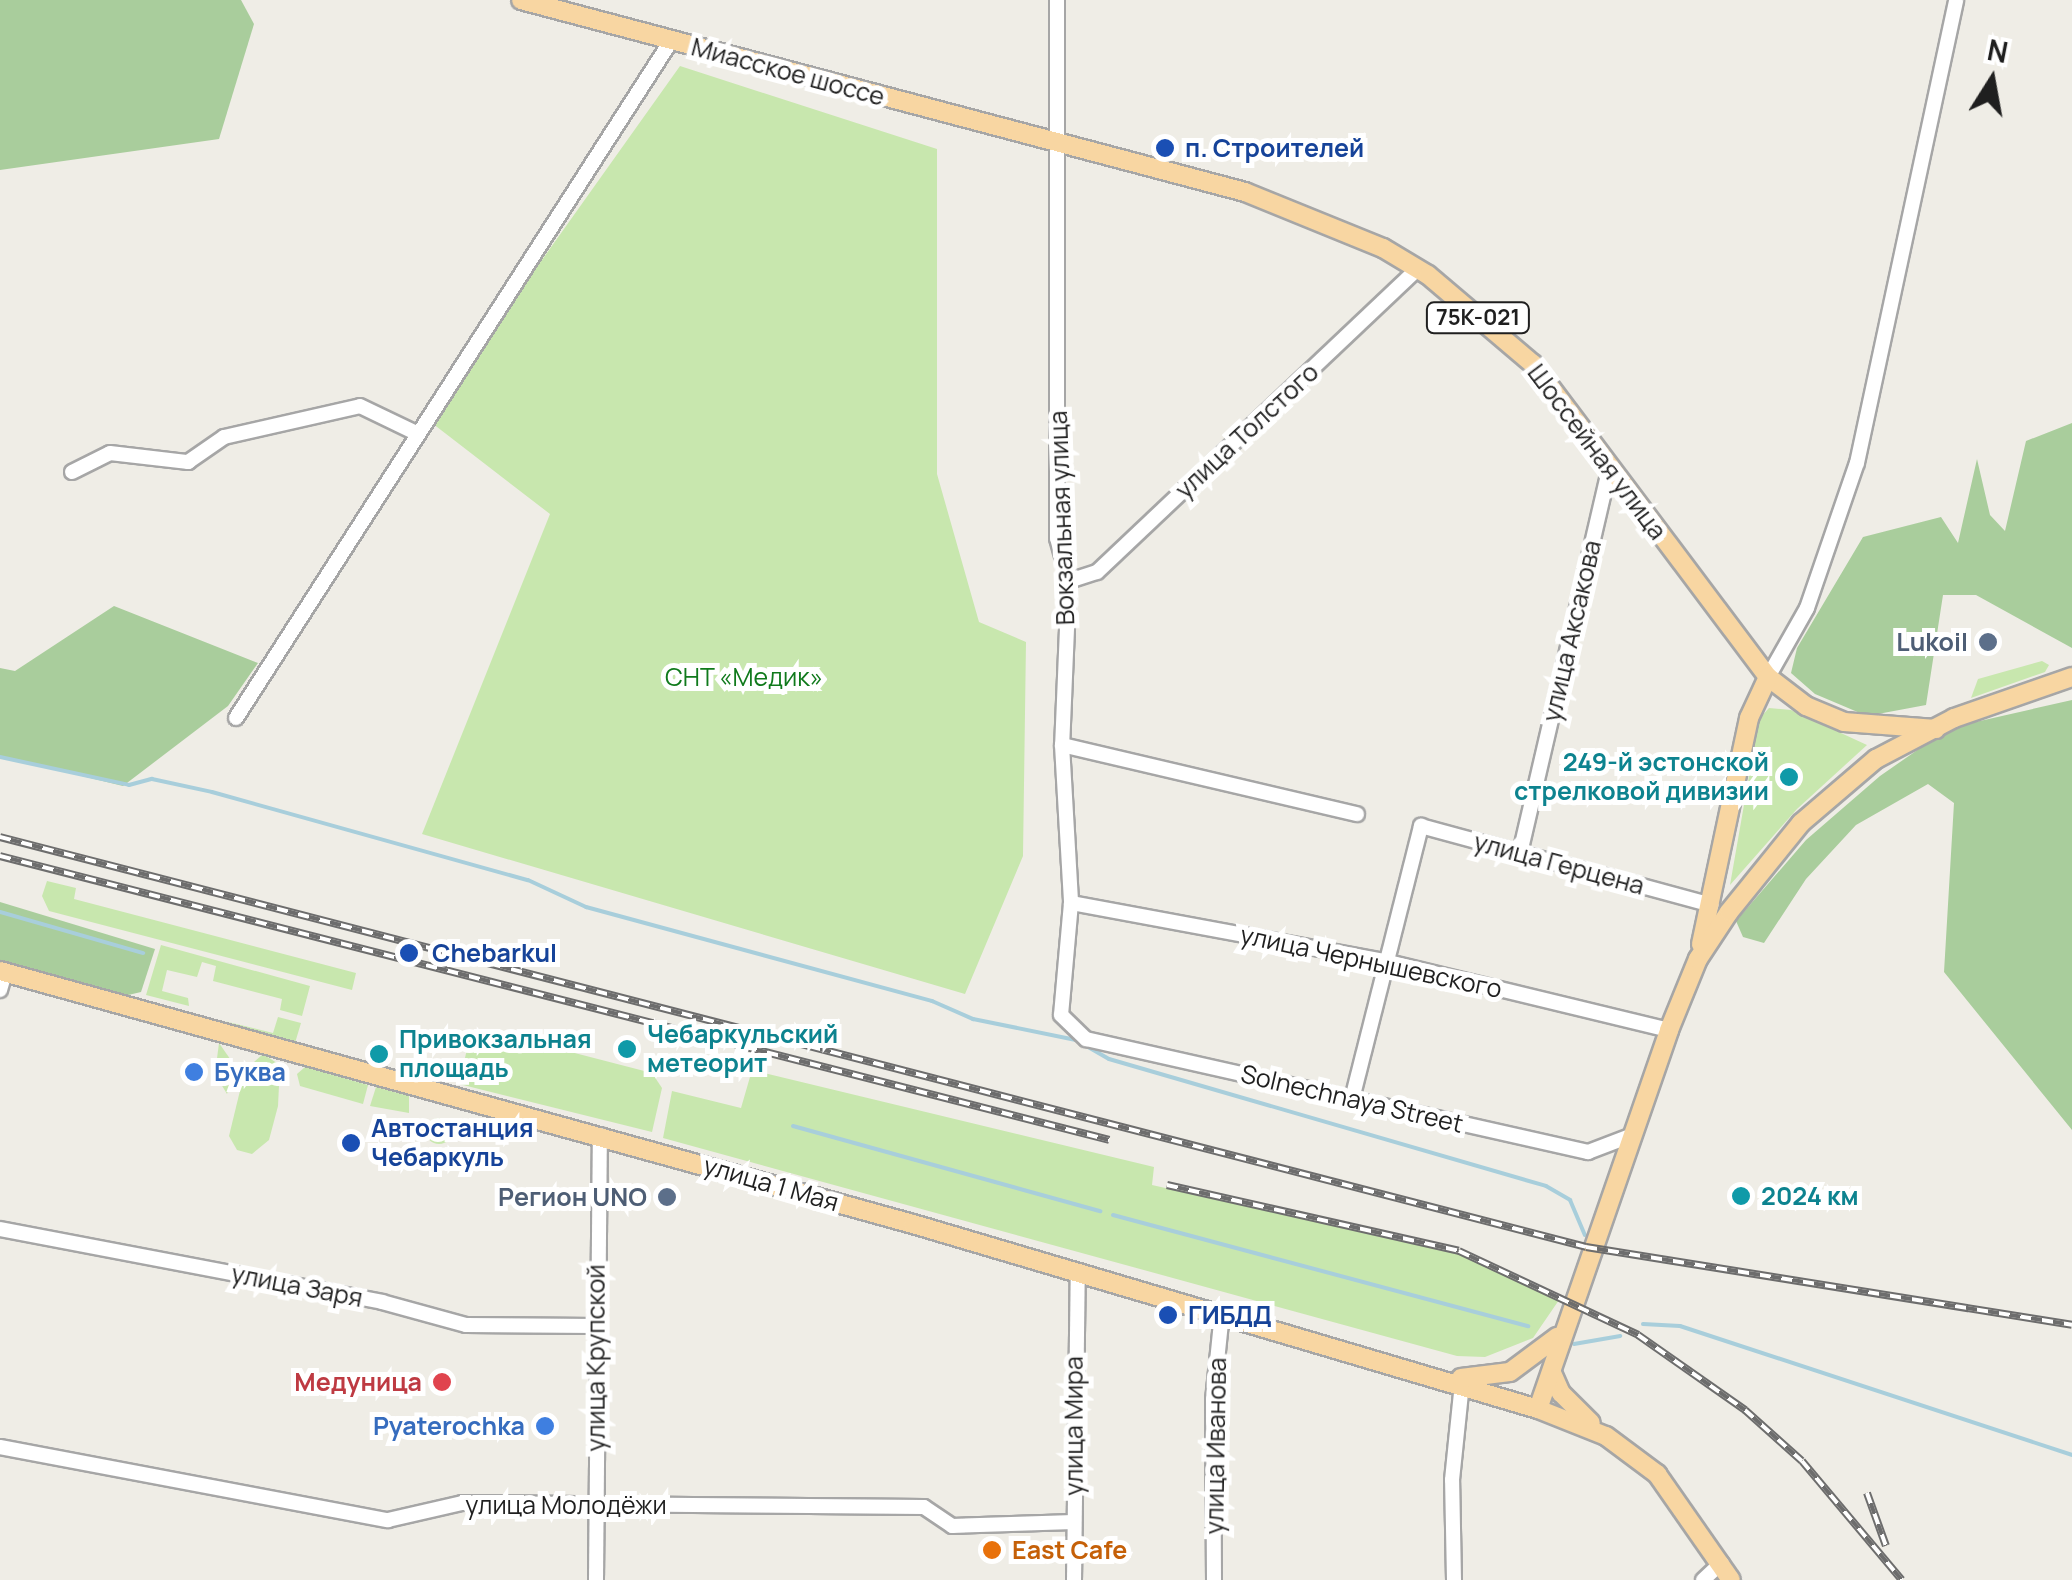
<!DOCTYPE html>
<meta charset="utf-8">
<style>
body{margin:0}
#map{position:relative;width:2072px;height:1580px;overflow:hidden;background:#efede6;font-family:Manrope,sans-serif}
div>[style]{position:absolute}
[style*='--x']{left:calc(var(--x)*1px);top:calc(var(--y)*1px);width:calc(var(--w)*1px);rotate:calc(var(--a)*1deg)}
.grass>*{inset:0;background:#c8e7ae}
.round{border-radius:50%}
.forest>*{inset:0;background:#a9cd9c}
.stream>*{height:4px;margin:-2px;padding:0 2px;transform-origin:2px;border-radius:2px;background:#a8cedb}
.roads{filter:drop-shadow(2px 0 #a6a6a6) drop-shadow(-2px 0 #a6a6a6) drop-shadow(0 2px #a6a6a6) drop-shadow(0 -2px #a6a6a6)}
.minor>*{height:14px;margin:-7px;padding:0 7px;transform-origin:7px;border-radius:7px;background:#fff}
.major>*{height:18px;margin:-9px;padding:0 9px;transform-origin:9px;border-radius:9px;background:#f8d6a2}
.rail>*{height:8px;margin-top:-4px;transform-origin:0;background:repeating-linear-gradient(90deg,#fff 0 11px,#6d6d6d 0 22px);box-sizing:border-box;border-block:2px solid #6d6d6d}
.dots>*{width:28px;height:28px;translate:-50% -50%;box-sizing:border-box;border:5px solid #fff;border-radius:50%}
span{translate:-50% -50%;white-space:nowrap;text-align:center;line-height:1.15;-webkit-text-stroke:10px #fff;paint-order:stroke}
.shield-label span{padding:2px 8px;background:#fff;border:2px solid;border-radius:8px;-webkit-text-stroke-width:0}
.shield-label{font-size:22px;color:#1f1f1f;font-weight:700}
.street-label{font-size:25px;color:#1f1f1f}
.transit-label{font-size:25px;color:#164399;font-weight:700}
.left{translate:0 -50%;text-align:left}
.service-label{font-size:25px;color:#4e5e75;font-weight:700}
.right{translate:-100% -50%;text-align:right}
.park-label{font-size:25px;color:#107a1c}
.culture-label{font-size:25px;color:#0d838f;font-weight:700}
.shop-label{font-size:25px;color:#366cbe;font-weight:700}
.health-label{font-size:25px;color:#be3a42;font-weight:700}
.food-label{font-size:25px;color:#c56008;font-weight:700}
.north{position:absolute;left:1942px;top:30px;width:100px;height:100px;-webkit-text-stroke:8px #fff;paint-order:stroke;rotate:11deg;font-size:28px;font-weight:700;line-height:40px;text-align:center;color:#1f1f1f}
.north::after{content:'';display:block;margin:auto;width:35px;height:45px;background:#1f1f1f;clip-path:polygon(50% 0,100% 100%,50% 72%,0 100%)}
</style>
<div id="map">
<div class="grass">
<div style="clip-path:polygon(680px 66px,937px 149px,937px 474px,979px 622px,1026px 642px,1023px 856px,965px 994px,422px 834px,550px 514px,428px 420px)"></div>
<div style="clip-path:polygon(2042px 661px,2049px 665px,2045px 672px,1971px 698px,1978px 679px)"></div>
<div style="clip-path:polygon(1769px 708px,1791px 710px,1867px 745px,1797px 809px,1730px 885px,1759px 719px)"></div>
<div style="clip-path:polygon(47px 881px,76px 888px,74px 899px,356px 973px,352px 990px,49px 911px,42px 896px)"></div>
<div style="clip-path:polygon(161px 945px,310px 986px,302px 1016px,280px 1010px,282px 999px,213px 981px,216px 966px,202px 962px,197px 977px,167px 970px,162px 991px,188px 998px,189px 1006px,146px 995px)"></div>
<div style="clip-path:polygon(278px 1017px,301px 1023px,295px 1043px,224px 1021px,273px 1033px)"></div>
<div style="clip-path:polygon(490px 1031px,652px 1073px,662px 1088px,652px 1132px,459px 1084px,470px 1036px)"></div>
<div style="clip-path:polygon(219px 1043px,235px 1066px,227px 1094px,215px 1074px)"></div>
<div style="clip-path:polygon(263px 1054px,280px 1065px,278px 1106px,269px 1140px,252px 1154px,237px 1150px,229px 1136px,245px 1070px)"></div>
<div style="clip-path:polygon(305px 1067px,368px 1085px,363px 1104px,300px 1086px,297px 1074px)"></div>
<div style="clip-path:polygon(752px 1070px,1154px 1167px,1152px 1185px,1458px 1254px,1559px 1300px,1533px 1338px,1485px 1357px,1457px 1356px,663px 1138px,672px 1091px,741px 1108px)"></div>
<div style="clip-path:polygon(376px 1087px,409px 1096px,409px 1113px,370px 1106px)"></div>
<div class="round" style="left:426px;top:1118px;width:26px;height:26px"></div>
</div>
<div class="forest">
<div style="clip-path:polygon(0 0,241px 0,254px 24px,219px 139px,0 170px)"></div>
<div style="clip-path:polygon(2072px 423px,2072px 648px,1976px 595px,1943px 595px,1926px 705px,1867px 716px,1815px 694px,1791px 673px,1797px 648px,1863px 537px,1941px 517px,1958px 543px,1977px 459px,1990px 515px,2005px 531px,2026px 441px)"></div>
<div style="clip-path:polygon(114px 606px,258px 663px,228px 706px,123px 786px,0 756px,0 668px,15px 671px)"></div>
<div style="clip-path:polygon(2072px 700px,2072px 1130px,1944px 972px,1954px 803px,1928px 784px,1856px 825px,1806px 879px,1764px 943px,1743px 937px,1736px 921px,1806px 840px,1880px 776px,1949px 728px)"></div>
<div style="clip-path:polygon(0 902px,155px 949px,141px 992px,124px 996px,0 960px)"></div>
</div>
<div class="stream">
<div style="--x:0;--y:757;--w:132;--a:12.2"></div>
<div style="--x:129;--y:785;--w:24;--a:-15"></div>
<div style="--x:152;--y:779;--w:61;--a:12.2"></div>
<div style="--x:212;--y:792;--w:328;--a:15.6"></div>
<div style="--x:528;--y:880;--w:64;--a:25"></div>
<div style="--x:586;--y:907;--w:359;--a:15.2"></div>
<div style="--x:932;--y:1001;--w:45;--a:23.7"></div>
<div style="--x:973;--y:1019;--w:105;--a:11.5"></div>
<div style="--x:1076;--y:1040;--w:38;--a:30"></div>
<div style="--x:1109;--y:1059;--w:455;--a:16.2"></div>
<div style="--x:1546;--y:1186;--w:28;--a:30"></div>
<div style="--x:1570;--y:1200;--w:38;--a:67"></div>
<div style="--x:0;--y:912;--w:149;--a:16"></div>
<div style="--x:793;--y:1126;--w:319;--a:15.5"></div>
<div style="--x:1113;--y:1215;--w:430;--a:15"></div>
<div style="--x:1643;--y:1324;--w:37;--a:3"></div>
<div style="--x:1680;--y:1326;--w:413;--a:18.2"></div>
<div style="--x:1574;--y:1344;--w:47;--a:-9.9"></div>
</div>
<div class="roads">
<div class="minor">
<div style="--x:1057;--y:0;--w:538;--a:90"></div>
<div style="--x:1057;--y:538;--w:45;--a:74.4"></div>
<div style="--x:1069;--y:581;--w:164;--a:92.4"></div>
<div style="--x:1062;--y:745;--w:158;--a:86.7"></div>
<div style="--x:1071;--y:903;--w:112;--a:95.1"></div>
<div style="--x:1061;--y:1015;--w:35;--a:44"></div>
<div style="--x:1086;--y:1039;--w:515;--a:12.69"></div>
<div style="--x:1588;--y:1152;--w:45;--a:-20.9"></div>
<div style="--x:72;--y:472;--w:42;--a:-26.6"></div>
<div style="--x:110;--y:453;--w:79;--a:6.6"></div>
<div style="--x:188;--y:462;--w:44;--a:-34.8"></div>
<div style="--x:224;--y:437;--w:139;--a:-12.8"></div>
<div style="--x:360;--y:406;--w:62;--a:25.7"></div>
<div style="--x:1069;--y:581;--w:29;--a:-18"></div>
<div style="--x:1097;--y:572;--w:441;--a:-43.4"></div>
<div style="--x:1768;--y:677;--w:79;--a:-60.5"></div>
<div style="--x:1807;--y:608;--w:153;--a:-71"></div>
<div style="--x:1857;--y:463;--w:473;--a:-77.9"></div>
<div style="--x:236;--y:718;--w:805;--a:-57.28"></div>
<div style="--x:1062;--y:745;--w:303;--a:13.2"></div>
<div style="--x:1520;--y:853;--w:396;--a:-76.9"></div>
<div style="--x:1071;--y:903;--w:322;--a:10.5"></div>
<div style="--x:1388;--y:962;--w:289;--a:13.6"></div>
<div style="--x:0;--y:990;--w:19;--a:-74"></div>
<div style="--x:1352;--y:1099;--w:282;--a:-75.8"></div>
<div style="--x:1421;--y:826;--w:301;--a:15.2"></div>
<div style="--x:0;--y:1229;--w:389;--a:10.8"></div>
<div style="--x:382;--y:1302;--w:87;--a:15.3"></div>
<div style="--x:466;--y:1325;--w:129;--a:0.4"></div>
<div style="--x:0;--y:1447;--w:395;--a:10.7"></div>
<div style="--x:388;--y:1520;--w:76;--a:-12.9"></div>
<div style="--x:462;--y:1503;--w:462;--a:0.5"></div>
<div style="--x:924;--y:1507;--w:34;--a:34"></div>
<div style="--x:952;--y:1526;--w:122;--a:-1.9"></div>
<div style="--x:596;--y:1580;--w:445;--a:-89.5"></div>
<div style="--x:1074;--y:1580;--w:308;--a:-89.3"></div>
<div style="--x:1214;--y:1580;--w:180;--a:-90.3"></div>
<div style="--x:1213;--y:1400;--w:87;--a:-84.1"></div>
<div style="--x:1454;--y:1580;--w:100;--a:-91.1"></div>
<div style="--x:1452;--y:1480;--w:97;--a:-84.1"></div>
<div style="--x:1703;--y:1580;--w:25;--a:-43"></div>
</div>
<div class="major">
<div style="--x:521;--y:0;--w:749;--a:14.85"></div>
<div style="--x:1245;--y:192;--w:149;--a:22.1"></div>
<div style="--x:1383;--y:248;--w:52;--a:31"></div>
<div style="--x:1428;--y:275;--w:138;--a:40.3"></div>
<div style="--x:1533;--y:364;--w:391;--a:53.1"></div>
<div style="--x:1768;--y:677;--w:48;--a:37.3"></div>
<div style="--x:1806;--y:706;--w:41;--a:22.8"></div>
<div style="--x:1844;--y:722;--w:92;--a:4.4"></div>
<div style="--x:1701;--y:944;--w:231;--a:-78"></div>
<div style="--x:1749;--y:718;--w:45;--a:-65.1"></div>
<div style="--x:0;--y:971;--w:947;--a:15.49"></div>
<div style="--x:913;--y:1224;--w:652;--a:16.49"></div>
<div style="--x:1538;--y:1409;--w:73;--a:21.7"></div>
<div style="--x:1606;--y:1436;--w:64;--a:36.7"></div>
<div style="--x:1657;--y:1474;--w:129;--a:55.1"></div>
<div style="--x:1552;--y:1373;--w:22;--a:66"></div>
<div style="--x:1561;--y:1393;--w:42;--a:45"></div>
<div style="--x:1461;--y:1378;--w:49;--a:-7"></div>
<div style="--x:1510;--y:1372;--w:59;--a:-36.7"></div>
<div style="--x:1538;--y:1409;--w:401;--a:-70.9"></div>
<div style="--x:1669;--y:1030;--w:77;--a:-67.8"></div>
<div style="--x:1698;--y:959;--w:56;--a:-56.6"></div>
<div style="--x:1729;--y:912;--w:114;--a:-51"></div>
<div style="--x:1801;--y:823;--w:99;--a:-40.5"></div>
<div style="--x:1876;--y:759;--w:88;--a:-27.7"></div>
<div style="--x:1954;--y:718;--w:125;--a:-19.2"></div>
</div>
</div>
<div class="rail">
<div style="--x:0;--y:837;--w:1638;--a:14.49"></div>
<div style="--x:1586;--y:1247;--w:492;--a:9.1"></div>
<div style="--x:0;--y:856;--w:1145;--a:14.36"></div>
<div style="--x:1167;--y:1185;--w:299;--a:12.7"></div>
<div style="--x:1459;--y:1251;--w:198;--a:25.1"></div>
<div style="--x:1638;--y:1335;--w:131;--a:35"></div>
<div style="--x:1745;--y:1410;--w:76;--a:41.8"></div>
<div style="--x:1802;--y:1461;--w:155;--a:50"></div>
<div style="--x:1867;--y:1493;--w:56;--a:70.3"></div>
</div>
<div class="dots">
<div style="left:1165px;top:148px;background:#1a4fb4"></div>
<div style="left:1988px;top:642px;background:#5c6f8a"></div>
<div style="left:1789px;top:777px;background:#0f9aa8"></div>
<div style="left:409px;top:953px;background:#1a4fb4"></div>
<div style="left:627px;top:1049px;background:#0f9aa8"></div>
<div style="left:379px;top:1054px;background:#0f9aa8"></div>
<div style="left:194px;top:1072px;background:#3f7fe0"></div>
<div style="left:351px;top:1143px;background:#1a4fb4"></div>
<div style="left:1741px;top:1196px;background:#0f9aa8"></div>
<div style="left:667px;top:1197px;background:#5c6f8a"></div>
<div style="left:1168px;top:1315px;background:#1a4fb4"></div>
<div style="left:442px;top:1382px;background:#e0444e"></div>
<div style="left:545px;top:1426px;background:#3f7fe0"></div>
<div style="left:992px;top:1550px;background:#e8710a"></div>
</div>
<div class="shield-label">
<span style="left:1478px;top:318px">75К-021</span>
</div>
<div class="street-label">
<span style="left:788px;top:72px;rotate:15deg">Миасское шоссе</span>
<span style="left:1247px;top:431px;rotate:-43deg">улица Толстого</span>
<span style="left:1597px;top:452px;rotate:53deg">Шоссейная улица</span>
<span style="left:1062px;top:518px;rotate:-92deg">Вокзальная улица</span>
<span style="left:1572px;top:631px;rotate:-77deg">улица Аксакова</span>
<span style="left:1559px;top:864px;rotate:15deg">улица Герцена</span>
<span style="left:1371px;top:962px;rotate:12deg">улица Чернышевского</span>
<span style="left:1352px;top:1099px;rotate:13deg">Solnechnaya Street</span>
<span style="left:771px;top:1184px;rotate:16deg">улица 1 Мая</span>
<span style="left:297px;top:1286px;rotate:11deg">улица Заря</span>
<span style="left:596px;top:1358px;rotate:-90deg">улица Крупской</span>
<span style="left:1074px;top:1426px;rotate:-90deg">улица Мира</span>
<span style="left:1216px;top:1446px;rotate:-89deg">улица Иванова</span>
<span style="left:566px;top:1505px">улица Молодёжи</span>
</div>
<div class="transit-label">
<span class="left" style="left:1185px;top:148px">п. Строителей</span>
<span class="left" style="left:432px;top:953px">Chebarkul</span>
<span class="left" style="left:371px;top:1143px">Автостанция<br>Чебаркуль</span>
<span class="left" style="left:1188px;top:1315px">ГИБДД</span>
</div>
<div class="service-label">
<span class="right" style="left:1968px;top:642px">Lukoil</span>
<span class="right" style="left:647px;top:1197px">Регион UNO</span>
</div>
<div class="park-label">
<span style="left:744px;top:677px">СНТ «Медик»</span>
</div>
<div class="culture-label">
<span class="right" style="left:1769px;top:777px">249-й эстонской<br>стрелковой дивизии</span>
<span class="left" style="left:647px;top:1049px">Чебаркульский<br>метеорит</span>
<span class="left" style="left:399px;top:1054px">Привокзальная<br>площадь</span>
<span class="left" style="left:1761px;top:1196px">2024 км</span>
</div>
<div class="shop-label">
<span class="left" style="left:214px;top:1072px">Буква</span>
<span class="right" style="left:525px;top:1426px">Pyaterochka</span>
</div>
<div class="health-label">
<span class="right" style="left:422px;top:1382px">Медуница</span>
</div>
<div class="food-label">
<span class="left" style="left:1012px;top:1550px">East Cafe</span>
</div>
<div class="north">N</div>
</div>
